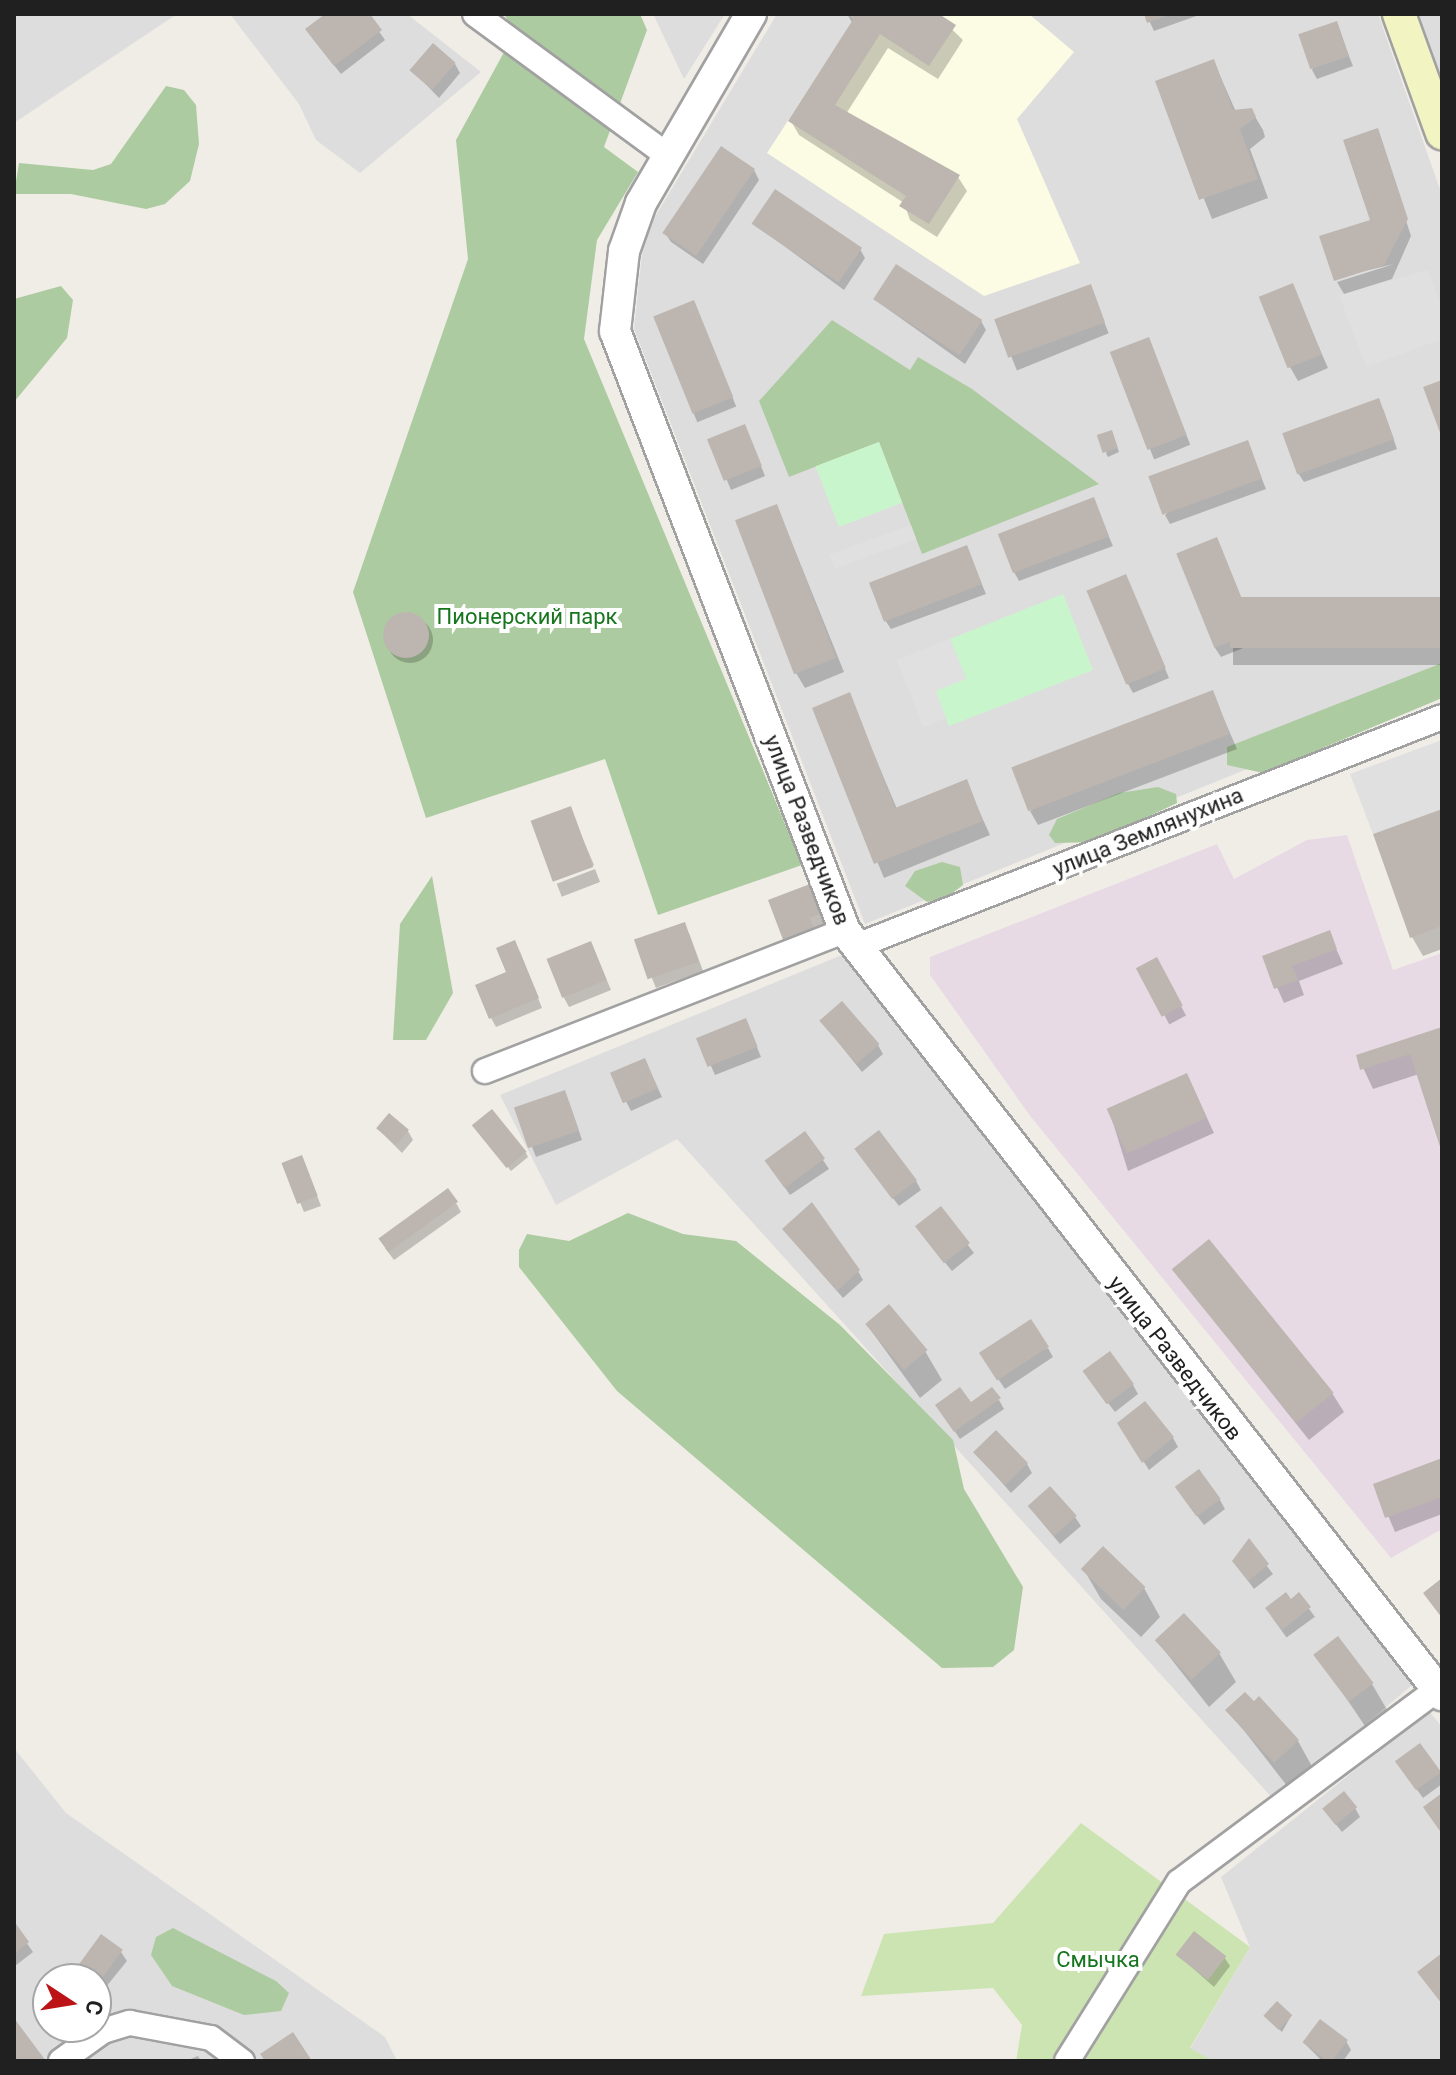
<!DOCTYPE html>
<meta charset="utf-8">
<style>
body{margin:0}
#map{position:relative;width:1456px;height:2075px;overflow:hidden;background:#f0ede7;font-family:Roboto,sans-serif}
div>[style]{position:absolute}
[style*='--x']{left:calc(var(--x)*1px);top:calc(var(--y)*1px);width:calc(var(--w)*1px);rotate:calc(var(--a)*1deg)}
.residential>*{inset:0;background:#dedddd}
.industrial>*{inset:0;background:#e8dae5}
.education>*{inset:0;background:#fcfce4}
.grass>*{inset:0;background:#cce4b2}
.forest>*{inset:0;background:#adcba0}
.park>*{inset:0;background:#c9f5cc;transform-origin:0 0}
.parking>*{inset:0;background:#e0e0e0;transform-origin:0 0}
.shadow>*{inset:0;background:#0003;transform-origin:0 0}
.round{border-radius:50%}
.building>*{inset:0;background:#bdb6b0;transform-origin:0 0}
.roads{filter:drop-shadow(2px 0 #a1a1a1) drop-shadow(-2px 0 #a1a1a1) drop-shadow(0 2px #a1a1a1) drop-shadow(0 -2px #a1a1a1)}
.minor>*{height:24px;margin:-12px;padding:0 12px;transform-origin:12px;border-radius:12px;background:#fff}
.tertiary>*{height:30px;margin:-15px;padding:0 15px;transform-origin:15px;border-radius:15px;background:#fff}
.secondary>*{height:32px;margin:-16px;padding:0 16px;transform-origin:16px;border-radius:16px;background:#f2f4c1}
span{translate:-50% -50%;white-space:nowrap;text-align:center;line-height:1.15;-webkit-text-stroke:8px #fff;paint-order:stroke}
.park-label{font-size:22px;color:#16751d}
.street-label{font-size:22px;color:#202020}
.frame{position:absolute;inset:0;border:16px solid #202020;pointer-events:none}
.north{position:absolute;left:32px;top:1963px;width:80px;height:80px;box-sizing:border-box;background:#fff;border:2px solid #a6a6a6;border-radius:50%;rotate:102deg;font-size:22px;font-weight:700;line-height:32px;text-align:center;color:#202020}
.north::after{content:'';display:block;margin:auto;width:28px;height:36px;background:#bc1316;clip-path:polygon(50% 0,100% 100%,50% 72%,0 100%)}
</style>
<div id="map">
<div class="residential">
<div style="clip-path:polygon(14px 14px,177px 14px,14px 123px)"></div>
<div style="clip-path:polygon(230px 14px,407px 14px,481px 72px,360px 173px,316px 140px,299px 104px)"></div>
<div style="clip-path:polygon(653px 14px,725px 14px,684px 79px)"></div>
<div style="clip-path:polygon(777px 14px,1378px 14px,1442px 195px,1442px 690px,865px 924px,634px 329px,644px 235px)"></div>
<div style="clip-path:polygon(1415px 14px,1442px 14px,1442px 88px)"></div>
<div style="clip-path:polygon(842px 955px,1412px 1685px,1275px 1801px,677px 1139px,556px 1205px,500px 1095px)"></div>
<div style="clip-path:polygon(1429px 1711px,1442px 1727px,1442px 2061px,1213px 2061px,1190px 2049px,1250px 1947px,1221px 1877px)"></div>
<div style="clip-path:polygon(evenodd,14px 1748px,66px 1813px,385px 2037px,397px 2061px,14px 2061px,14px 1748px,48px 1979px,96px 1979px,96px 2027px,48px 2027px,48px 1979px)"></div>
</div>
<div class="industrial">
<div style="clip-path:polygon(1347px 835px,1393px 970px,1442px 953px,1442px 1529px,1391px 1558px,1031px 1117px,930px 975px,930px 957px,1217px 844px,1234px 879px,1307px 840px)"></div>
</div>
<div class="education">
<div style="clip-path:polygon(848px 14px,1029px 14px,1074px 52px,1017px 119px,1080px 263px,984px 296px,767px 153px,854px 19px)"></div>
</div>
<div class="grass">
<div style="clip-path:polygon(1081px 1823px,1250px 1947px,1190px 2048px,1213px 2061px,1016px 2061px,1022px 2025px,993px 1988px,861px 1996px,884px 1934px,993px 1923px)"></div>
</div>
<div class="forest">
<div style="clip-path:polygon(504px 14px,640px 14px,647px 30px,604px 147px,638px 172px,597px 240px,584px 339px,802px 865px,658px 915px,605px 759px,426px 818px,353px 592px,468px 259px,456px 140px,515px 32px)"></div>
<div style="clip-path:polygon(166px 86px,184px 90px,196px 105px,199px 144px,190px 181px,165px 204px,146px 209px,71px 194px,14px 194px,19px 163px,93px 170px,111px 164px)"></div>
<div style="clip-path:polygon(61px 286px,73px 300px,67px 338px,14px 402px,14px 299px)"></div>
<div style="clip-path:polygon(832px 320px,910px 370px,918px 357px,972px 389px,1099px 484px,922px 554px,879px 442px,789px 477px,759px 401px)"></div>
<div style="clip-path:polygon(1442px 663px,1442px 698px,1263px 773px,1227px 765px,1227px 747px)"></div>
<div style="clip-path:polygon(1158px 787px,1176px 794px,1177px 803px,1094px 842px,1055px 843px,1049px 835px,1057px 819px,1119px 793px)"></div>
<div style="clip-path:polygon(942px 862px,960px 867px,963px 885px,946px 898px,927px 902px,905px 886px,915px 871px)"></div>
<div style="clip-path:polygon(432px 876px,453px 993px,426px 1040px,393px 1040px,400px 924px)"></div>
<div style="clip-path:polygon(628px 1213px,683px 1234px,736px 1241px,840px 1325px,953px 1440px,964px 1489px,1023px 1587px,1014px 1650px,993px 1667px,942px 1668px,617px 1391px,519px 1267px,519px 1250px,527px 1234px,569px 1241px)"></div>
<div style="clip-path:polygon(173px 1928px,276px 1981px,289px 1993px,281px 2011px,244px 2015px,172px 1986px,151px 1955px,156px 1937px)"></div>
</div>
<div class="park">
<div style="left:879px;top:442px;width:65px;height:68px;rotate:69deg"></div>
<div style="clip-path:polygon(1063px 594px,1093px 670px,949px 726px,935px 691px,966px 678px,950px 639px)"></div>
</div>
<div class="parking">
<div style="clip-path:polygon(1428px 270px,1442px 307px,1442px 339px,1366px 367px,1339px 295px)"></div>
<div style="left:911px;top:525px;width:15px;height:87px;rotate:70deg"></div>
<div style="clip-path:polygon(950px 639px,966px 679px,936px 691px,946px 718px,923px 727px,897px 660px)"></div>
<div style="clip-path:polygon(1442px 740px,1442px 809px,1373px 834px,1350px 774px)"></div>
</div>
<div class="shadow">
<div style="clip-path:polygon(328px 14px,367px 14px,385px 40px,341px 74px,313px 39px)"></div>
<div style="clip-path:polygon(847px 14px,936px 14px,963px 40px,938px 79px,888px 48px,846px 114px,958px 177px,967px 191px,937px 237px,910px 220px,904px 203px,799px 135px,791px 121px,853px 24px)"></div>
<div style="clip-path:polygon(1146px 14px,1202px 14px,1154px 31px)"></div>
<div style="clip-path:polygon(1336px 24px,1353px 66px,1317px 79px,1312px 70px)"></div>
<div style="clip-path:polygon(1214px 62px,1236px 112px,1251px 110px,1263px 130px,1265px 137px,1250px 149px,1268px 198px,1212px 219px,1158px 83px)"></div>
<div style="clip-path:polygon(455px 64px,460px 73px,439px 98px,412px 70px)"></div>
<div style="clip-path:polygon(1377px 131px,1411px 236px,1392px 279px,1344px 294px,1337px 282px,1394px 264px,1335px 278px,1372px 221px)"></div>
<div style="clip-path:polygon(754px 170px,759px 180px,703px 264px,671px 242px,665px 233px)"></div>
<div style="clip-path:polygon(754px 224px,860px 249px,865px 258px,844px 290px)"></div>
<div style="clip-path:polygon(1292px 285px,1328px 368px,1298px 381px,1290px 367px)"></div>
<div style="left:1090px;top:287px;width:50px;height:99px;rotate:68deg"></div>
<div style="clip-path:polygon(875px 300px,981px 321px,986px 330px,965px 364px)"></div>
<div style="left:698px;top:312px;width:102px;height:42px;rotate:68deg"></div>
<div style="left:1148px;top:340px;width:113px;height:39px;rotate:68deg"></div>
<div style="clip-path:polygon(1383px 409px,1397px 449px,1304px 482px,1298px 473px)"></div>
<div style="clip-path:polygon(749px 436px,765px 476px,731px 490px,710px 440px)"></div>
<div style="clip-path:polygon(1113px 436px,1119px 452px,1108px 457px,1106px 453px)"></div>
<div style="clip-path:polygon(1247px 442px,1266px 489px,1170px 524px,1165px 515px)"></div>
<div style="clip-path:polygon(1093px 500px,1113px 546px,1019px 581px,1014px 572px)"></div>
<div style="clip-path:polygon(777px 506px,844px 672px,805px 688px,796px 673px)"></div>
<div style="clip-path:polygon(966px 547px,986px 594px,891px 629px,885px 620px)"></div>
<div style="clip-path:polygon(1221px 548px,1258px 642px,1221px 657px,1215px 648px)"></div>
<div style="clip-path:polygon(1130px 586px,1169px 678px,1133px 693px,1128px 684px)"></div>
<div style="left:1442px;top:599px;width:66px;height:209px;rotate:90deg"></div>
<div class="round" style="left:387px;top:617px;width:46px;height:46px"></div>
<div style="clip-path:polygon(1212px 692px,1237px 749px,1038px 825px,1030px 811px)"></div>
<div style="clip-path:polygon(849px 695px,897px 809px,966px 782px,990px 835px,884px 878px,814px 709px)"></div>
<div style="clip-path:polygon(570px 809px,594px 865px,554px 879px)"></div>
<div style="clip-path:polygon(1442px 811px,1442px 949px,1423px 956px,1412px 937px)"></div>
<div style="left:595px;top:869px;width:14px;height:41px;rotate:69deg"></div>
<div style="clip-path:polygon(814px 895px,825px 922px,792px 953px)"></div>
<div style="clip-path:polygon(689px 933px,703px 971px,656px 988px,637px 942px)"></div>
<div style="clip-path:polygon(1329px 933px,1343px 964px,1299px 981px,1304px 995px,1284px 1003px,1264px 958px)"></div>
<div style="clip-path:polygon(520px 952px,542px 1008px,496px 1027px,491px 1018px)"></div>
<div style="clip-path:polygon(595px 952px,611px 990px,569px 1007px,564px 998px)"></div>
<div style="left:1156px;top:959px;width:64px;height:19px;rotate:62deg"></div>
<div style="clip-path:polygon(821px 1021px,878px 1045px,883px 1054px,862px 1072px)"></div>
<div style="clip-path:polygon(1442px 1029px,1442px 1146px,1419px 1074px,1373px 1089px,1358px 1057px)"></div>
<div style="clip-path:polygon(750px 1030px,761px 1057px,715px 1075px,699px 1039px)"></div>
<div style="clip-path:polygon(649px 1069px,662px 1097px,631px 1111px,612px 1074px)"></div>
<div style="clip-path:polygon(1194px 1090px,1214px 1133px,1128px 1171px,1109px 1110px)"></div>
<div style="clip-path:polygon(569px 1102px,582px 1140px,536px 1157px,517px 1109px)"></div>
<div style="clip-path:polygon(378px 1129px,408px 1131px,413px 1140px,402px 1153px)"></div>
<div style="clip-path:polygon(477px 1129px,526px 1153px,528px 1157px,511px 1171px)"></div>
<div style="clip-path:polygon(805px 1133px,829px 1169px,790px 1195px,772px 1169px)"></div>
<div style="clip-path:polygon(862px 1158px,916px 1181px,921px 1190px,899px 1206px)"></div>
<div style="clip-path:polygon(284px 1164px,306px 1167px,321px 1206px,304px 1212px)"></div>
<div style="clip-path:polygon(456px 1203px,461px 1212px,394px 1260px,385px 1248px)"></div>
<div style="clip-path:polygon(940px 1209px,974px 1253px,952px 1271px,923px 1236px)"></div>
<div style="clip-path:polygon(784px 1229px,858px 1271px,863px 1280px,843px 1298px)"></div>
<div style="clip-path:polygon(1174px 1270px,1332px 1393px,1344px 1412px,1309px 1440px)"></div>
<div style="clip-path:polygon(867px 1325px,925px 1351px,942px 1380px,920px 1398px)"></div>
<div style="clip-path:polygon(1048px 1348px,1053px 1357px,1005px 1389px,988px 1364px)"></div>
<div style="clip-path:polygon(1091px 1381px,1133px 1385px,1138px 1394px,1115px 1412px)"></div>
<div style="clip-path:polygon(999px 1400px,1004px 1409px,960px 1439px,943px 1414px)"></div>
<div style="clip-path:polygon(1120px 1424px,1173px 1438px,1178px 1447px,1149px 1470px)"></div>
<div style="clip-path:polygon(975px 1452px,1027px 1464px,1032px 1473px,1011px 1493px)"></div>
<div style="clip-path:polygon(1442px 1460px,1442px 1514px,1395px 1532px,1375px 1485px)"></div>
<div style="clip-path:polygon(1183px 1497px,1220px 1500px,1225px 1509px,1204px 1525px)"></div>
<div style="clip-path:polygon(1029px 1507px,1075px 1517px,1081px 1526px,1060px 1544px)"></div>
<div style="clip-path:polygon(1249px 1542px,1273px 1574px,1254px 1589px,1234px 1562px)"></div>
<div style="clip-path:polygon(1084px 1570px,1144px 1588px,1160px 1617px,1141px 1637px,1101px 1599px)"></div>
<div style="left:1299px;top:1595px;width:27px;height:35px;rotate:54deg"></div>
<div style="clip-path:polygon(1157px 1641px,1219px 1653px,1236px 1682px,1209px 1707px)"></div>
<div style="clip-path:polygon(1317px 1655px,1372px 1684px,1389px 1713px,1367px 1729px)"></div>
<div style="clip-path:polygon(1228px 1710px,1298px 1741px,1314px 1770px,1291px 1791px)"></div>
<div style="clip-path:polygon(1403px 1770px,1440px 1773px,1442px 1784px,1423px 1798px)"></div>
<div style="clip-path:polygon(1355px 1808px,1360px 1817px,1342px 1832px,1330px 1817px)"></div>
<div style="clip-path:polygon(14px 1925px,33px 1952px,15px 1966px,14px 1965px)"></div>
<div style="clip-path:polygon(121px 1952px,127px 1961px,101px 1993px,96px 1979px,83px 1979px,76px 1969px)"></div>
<div style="clip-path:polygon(1178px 1955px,1224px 1957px,1230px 1966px,1214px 1987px)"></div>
<div style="clip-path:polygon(1291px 2016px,1282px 2032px,1269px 2020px)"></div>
<div style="clip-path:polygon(1346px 2041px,1351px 2050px,1343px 2061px,1322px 2061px,1304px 2043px)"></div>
<div style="clip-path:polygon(198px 2056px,201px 2061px,186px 2061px)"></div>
</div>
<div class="building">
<div style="clip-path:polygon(325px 14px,370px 14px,382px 30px,334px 66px,305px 29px)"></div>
<div style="clip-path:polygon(848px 14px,939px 14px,956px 25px,929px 66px,880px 34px,835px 105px,960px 175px,929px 224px,899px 206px,906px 196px,788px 121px,854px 18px)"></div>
<div style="clip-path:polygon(1144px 14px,1171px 14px,1147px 23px)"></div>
<div style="left:1337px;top:21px;width:37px;height:41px;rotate:71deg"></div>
<div style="left:433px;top:43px;width:30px;height:36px;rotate:41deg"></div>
<div style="clip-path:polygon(1214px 59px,1233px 110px,1252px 108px,1256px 117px,1240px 129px,1258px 179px,1199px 200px,1155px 81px)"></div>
<div style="clip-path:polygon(1378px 128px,1408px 219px,1384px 265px,1334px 281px,1319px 236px,1370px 220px,1343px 140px)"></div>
<div style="left:721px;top:146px;width:41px;height:105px;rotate:34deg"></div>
<div style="left:775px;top:189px;width:105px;height:42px;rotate:34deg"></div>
<div style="left:896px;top:264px;width:103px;height:42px;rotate:33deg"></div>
<div style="left:1293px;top:283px;width:77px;height:37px;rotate:68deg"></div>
<div style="left:1091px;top:284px;width:41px;height:103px;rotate:70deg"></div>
<div style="left:694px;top:300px;width:105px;height:44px;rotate:68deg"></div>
<div style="left:1149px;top:337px;width:105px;height:42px;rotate:69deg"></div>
<div style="clip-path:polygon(1442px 380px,1442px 438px,1423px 387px)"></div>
<div style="left:1379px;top:398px;width:44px;height:103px;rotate:70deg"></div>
<div style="left:745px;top:424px;width:45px;height:41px;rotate:68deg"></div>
<div style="left:1112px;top:430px;width:19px;height:16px;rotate:72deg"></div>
<div style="left:1248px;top:440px;width:41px;height:106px;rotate:70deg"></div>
<div style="left:1094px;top:497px;width:42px;height:103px;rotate:69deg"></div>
<div style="left:777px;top:504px;width:165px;height:45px;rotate:69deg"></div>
<div style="left:1217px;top:537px;width:102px;height:44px;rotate:68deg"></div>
<div style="left:967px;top:545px;width:42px;height:105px;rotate:69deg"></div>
<div style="left:1126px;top:574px;width:102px;height:43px;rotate:67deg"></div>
<div style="left:1442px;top:597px;width:51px;height:212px;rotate:90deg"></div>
<div class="round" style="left:383px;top:612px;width:46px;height:46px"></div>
<div style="left:1213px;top:690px;width:47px;height:216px;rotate:69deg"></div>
<div style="clip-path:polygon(850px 692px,895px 808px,967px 779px,983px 821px,874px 864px,812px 708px)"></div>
<div style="left:571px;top:806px;width:65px;height:43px;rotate:70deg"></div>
<div style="clip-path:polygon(1442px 809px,1442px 926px,1410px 938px,1373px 834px)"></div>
<div style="clip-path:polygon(810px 884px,822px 913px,810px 918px,816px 933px,785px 945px,768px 900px)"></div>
<div style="left:685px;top:922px;width:42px;height:54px;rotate:71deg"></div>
<div style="clip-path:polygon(1330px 930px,1337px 949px,1292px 966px,1298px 980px,1274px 989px,1262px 956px)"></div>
<div style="clip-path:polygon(515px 940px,539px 998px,489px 1019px,475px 985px,506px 972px,496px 948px)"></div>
<div style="left:591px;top:941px;width:42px;height:48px;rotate:68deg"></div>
<div style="left:1157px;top:957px;width:55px;height:24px;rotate:62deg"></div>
<div style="left:842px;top:1001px;width:57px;height:30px;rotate:49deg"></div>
<div style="left:746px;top:1018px;width:31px;height:54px;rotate:68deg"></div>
<div style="clip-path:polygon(1442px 1027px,1442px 1150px,1441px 1150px,1410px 1054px,1360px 1070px,1356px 1055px)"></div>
<div style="left:645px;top:1058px;width:33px;height:38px;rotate:67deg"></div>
<div style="left:1187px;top:1073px;width:49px;height:88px;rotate:66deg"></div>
<div style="left:565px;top:1090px;width:43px;height:54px;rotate:71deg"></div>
<div style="left:492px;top:1109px;width:55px;height:26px;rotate:51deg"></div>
<div style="left:389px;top:1113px;width:26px;height:20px;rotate:40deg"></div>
<div style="left:879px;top:1130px;width:63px;height:31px;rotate:53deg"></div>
<div style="left:805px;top:1131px;width:34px;height:50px;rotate:54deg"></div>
<div style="left:302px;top:1155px;width:44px;height:22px;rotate:69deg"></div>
<div style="left:448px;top:1188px;width:17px;height:86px;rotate:54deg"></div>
<div style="clip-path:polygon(812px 1202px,860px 1270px,837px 1291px,782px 1229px)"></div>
<div style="left:941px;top:1206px;width:47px;height:33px;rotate:52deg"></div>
<div style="left:1209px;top:1239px;width:198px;height:48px;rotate:51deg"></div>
<div style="left:889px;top:1304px;width:60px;height:31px;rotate:50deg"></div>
<div style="left:1031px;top:1319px;width:33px;height:62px;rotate:57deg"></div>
<div style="left:1110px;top:1351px;width:41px;height:34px;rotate:54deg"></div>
<div style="clip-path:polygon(960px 1387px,971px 1402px,992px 1387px,1001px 1398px,954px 1432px,935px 1405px)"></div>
<div style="clip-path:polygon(1145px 1401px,1174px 1437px,1142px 1463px,1117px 1423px)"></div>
<div style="left:996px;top:1430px;width:46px;height:32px;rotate:46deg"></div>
<div style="clip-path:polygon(1442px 1458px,1442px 1497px,1385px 1518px,1373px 1484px)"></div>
<div style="left:1199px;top:1469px;width:37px;height:30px;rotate:54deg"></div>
<div style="left:1050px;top:1486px;width:40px;height:30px;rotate:48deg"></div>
<div style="clip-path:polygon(1249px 1538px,1269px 1564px,1248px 1581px,1232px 1561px)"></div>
<div style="left:1103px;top:1546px;width:59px;height:32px;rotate:44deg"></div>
<div style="clip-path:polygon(1442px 1578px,1442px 1618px,1423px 1593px)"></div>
<div style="clip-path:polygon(1286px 1592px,1291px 1599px,1299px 1592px,1311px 1607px,1282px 1630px,1265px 1608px)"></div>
<div style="left:1184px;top:1613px;width:54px;height:40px;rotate:47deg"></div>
<div style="left:1338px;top:1636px;width:59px;height:31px;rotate:53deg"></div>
<div style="clip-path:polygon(1245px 1692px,1254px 1701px,1259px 1696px,1299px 1740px,1274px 1763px,1225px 1710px)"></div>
<div style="left:1420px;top:1743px;width:36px;height:31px;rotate:54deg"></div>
<div style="left:1344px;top:1791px;width:21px;height:28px;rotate:51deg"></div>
<div style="clip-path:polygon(1442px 1793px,1442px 1834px,1423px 1807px)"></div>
<div style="clip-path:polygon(14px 1921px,29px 1942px,14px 1954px)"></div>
<div style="left:1194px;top:1931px;width:41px;height:30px;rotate:38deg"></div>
<div style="left:101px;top:1934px;width:27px;height:44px;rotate:36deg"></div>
<div style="clip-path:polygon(1442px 1953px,1442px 2004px,1417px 1972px)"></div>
<div style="left:1277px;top:2001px;width:21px;height:20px;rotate:43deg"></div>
<div style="clip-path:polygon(14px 2018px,46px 2061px,14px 2061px)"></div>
<div style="left:1320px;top:2019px;width:35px;height:29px;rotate:37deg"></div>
<div style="clip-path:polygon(293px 2032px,312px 2061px,265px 2061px,260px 2054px)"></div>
</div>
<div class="roads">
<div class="minor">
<div style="--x:475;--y:14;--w:235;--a:36.3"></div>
<div style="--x:854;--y:947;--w:631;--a:-21.36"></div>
<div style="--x:485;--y:1071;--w:386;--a:-21.3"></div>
<div style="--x:61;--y:2061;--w:52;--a:-35.5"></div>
<div style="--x:103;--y:2031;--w:28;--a:-17"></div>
<div style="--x:130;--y:2023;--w:82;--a:10.5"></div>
<div style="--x:211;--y:2038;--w:39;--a:37"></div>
<div style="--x:1067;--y:2061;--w:211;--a:-58"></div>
<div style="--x:1179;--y:1882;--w:322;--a:-36.7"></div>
</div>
<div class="tertiary">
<div style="--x:751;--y:14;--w:219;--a:120.2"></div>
<div style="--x:641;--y:203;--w:51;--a:109.5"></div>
<div style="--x:624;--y:251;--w:81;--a:96.4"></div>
<div style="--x:615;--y:331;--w:643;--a:69.03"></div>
<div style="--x:845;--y:931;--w:970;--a:52"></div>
</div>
<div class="secondary">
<div style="--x:1399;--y:14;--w:127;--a:70.1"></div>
</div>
</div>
<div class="park-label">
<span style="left:527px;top:617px">Пионерский парк</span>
<span style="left:1098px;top:1960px">Смычка</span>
</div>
<div class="street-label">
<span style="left:807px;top:830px;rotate:69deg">улица Разведчиков</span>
<span style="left:1148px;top:832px;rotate:-22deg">улица Землянухина</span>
<span style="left:1175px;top:1358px;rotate:52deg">улица Разведчиков</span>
</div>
<div class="frame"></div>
<div class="north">С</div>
</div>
